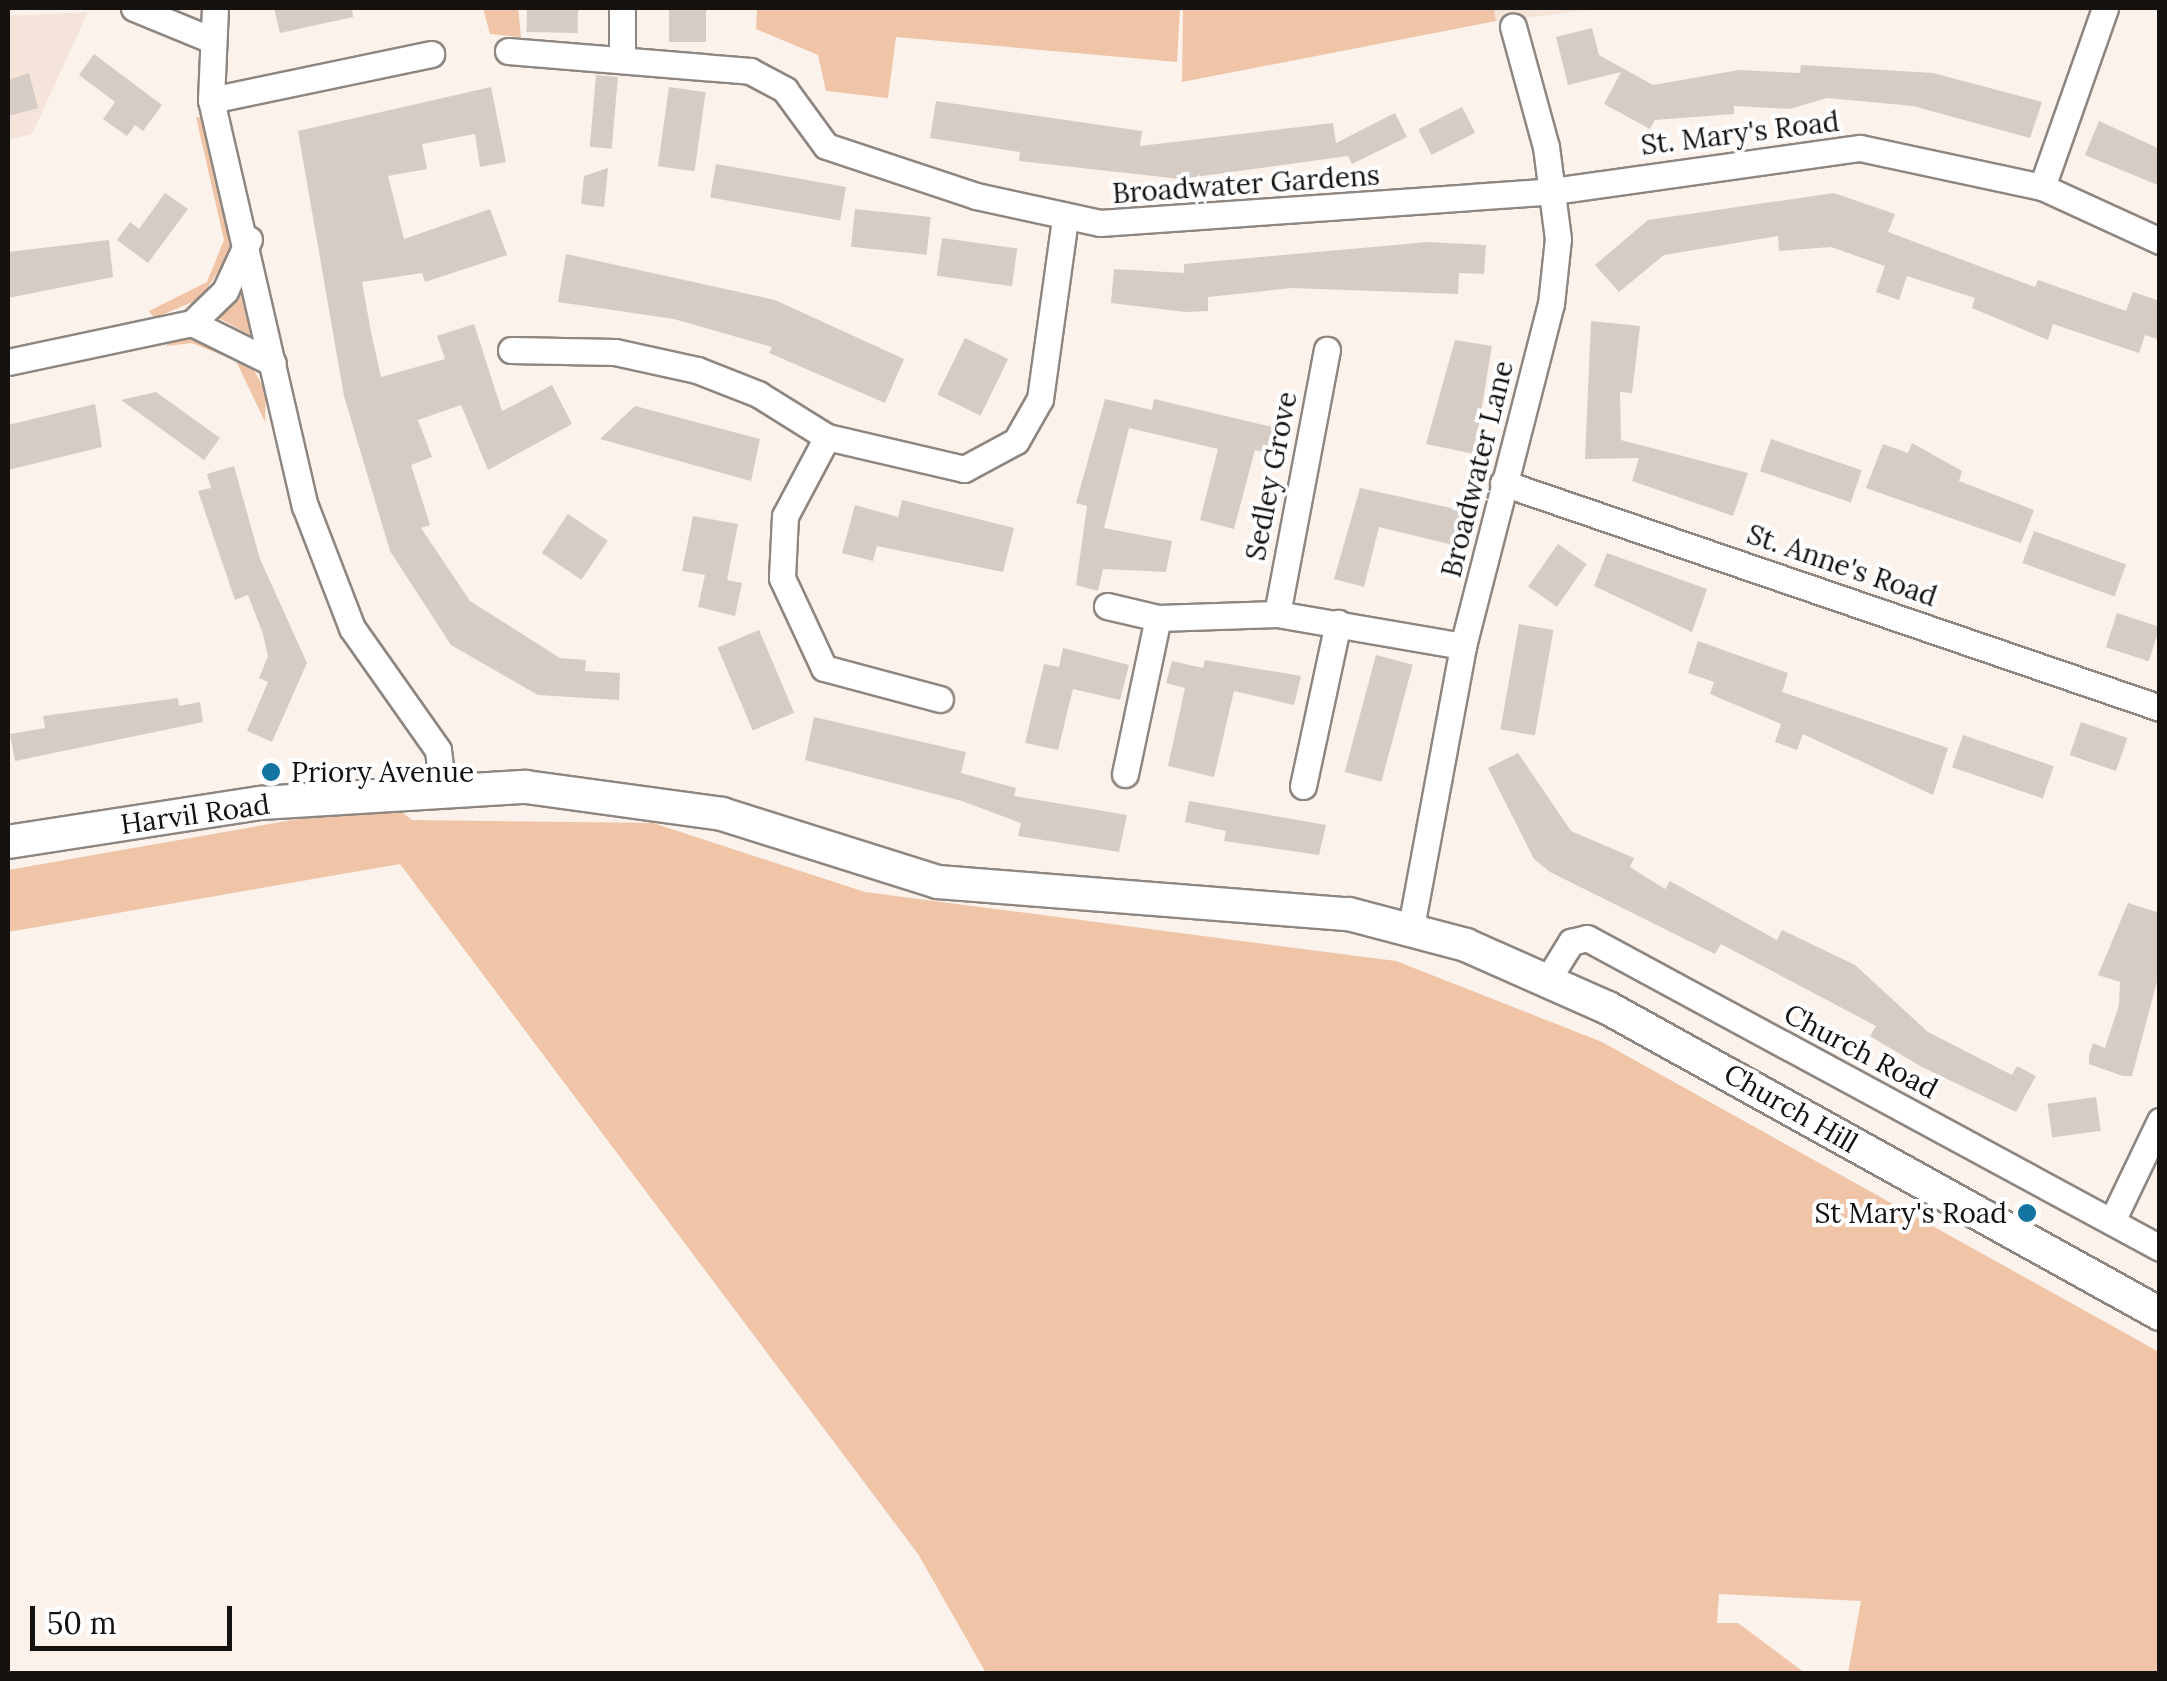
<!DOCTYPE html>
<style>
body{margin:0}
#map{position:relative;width:2167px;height:1681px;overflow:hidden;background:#fbf2ec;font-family:Lora,serif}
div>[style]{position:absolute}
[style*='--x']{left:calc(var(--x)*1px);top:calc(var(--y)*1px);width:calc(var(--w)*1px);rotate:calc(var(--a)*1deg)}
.built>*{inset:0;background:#f4e4d9}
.green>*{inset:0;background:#f0c5a7}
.building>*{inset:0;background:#d5ccc6;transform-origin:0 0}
.roads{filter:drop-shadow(2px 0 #8e8680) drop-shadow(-2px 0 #8e8680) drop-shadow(0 2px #8e8680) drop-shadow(0 -2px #8e8680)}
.minor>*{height:25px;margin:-12.5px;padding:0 12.5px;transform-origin:12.5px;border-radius:12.5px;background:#fff}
.tertiary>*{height:32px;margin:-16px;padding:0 16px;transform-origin:16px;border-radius:16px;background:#fff}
.dots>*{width:28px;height:28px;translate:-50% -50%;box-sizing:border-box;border:5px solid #fff;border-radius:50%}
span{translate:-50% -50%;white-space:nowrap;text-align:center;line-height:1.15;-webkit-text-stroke:8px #fff;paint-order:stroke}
.street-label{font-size:28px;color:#14110f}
.poi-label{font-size:28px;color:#14110f}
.left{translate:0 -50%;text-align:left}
.right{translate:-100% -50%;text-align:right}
.frame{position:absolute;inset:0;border:10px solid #14110f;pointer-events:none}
.scale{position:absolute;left:30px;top:1606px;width:202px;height:45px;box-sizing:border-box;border:5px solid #14110f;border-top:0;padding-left:12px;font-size:30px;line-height:35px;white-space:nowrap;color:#14110f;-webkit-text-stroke:8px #fff;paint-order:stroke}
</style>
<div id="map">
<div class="built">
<div style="clip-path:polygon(1494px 8px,1607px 8px,1496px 21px)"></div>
<div style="clip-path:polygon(88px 12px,32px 134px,8px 140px,8px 16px)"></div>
</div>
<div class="green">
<div style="clip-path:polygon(483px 8px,518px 8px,521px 37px,490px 34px)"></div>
<div style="clip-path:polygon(757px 8px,1180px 8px,1177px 62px,896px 37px,888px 98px,826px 91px,818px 55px,756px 29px)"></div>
<div style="clip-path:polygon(1183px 8px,1494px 8px,1496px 21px,1182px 82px)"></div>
<div style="clip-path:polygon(196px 117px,206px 118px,231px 252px,200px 299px,154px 318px,149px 311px,207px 282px,224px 240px)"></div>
<div style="clip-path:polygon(240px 283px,246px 283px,250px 335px,217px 317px)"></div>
<div style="clip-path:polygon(193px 334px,251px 365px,266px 392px,265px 422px,236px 361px,192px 343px,167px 346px,166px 336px)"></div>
<div style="clip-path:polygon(390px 803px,412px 820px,653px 823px,865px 892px,1396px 961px,1602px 1042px,2159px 1352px,2159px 1673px,1848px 1673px,1861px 1601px,1719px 1594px,1717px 1623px,1738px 1623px,1805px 1673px,986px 1673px,918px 1554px,400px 864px,8px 932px,8px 870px)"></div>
</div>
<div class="building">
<div style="clip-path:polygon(274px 8px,352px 8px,353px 17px,280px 33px)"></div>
<div style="left:527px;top:8px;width:51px;height:24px;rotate:1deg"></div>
<div style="left:669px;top:8px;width:37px;height:34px"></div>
<div style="clip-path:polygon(1592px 28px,1599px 55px,1653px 85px,1739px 70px,1800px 73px,1801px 65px,1933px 73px,2042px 102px,2030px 138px,1913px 106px,1827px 98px,1790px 109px,1734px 106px,1734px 114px,1655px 120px,1650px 129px,1604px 104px,1621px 72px,1568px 85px,1556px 37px)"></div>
<div style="clip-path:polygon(94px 54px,162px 105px,143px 131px,135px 125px,127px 136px,103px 119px,115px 102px,79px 75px)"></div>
<div style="clip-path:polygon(29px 73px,38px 108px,8px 116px,8px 80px)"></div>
<div style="left:596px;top:75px;width:22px;height:72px;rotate:5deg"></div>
<div style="clip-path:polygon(491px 87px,506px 162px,480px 167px,475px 134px,422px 144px,427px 169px,388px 176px,404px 239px,490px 209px,507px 255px,425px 282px,422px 273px,362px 282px,371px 332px,381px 377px,445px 359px,437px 336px,474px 324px,502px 411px,552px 385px,572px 424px,488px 470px,461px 405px,418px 420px,432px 457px,411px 465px,430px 525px,421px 528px,470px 601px,560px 658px,586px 660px,585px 671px,620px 673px,619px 700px,538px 695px,451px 645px,390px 551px,344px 396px,298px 131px)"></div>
<div style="left:669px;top:87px;width:37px;height:80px;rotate:8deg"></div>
<div style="clip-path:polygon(936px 101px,1142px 131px,1140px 146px,1333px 123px,1336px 143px,1395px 113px,1407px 137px,1352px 164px,1348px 156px,1180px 179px,1019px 161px,1020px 152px,930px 138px)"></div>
<div style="left:1462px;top:107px;width:29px;height:49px;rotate:63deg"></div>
<div style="clip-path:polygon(2099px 121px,2160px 149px,2160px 186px,2085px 155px)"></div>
<div style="left:716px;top:164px;width:132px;height:34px;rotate:10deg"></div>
<div style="clip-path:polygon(608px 168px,604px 207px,581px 204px,584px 176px)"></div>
<div style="clip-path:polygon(165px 193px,188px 209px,148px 263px,117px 240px,130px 222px,139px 229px)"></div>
<div style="clip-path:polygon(1834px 193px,1895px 214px,1888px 232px,2035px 287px,2038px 280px,2126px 311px,2133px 292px,2160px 301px,2160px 340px,2145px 335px,2139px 353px,2053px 324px,2048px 340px,1972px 308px,1975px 298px,1907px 276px,1899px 300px,1876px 292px,1885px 266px,1831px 247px,1779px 251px,1778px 236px,1664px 255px,1619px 292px,1595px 265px,1648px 220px)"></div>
<div style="left:855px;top:209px;width:76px;height:38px;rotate:6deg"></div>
<div style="left:942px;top:238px;width:76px;height:38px;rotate:8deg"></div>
<div style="clip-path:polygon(109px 240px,113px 277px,8px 298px,8px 252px)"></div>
<div style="clip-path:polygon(1428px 242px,1486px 245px,1484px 274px,1459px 273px,1458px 294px,1292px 288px,1208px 297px,1208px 311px,1186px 312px,1111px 303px,1114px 269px,1184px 273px,1184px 264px)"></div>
<div style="clip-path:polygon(566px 254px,775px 300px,904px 359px,885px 403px,769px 353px,772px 347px,674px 319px,558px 302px)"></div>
<div style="clip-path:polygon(1591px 321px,1640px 326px,1632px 393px,1620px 392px,1621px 440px,1748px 473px,1733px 516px,1632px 481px,1639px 458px,1585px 459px)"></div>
<div style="left:965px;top:338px;width:48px;height:63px;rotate:26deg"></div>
<div style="clip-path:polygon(1455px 340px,1492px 346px,1474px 454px,1426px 444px)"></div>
<div style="clip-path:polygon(156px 392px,220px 438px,204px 460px,121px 400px)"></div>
<div style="clip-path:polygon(1105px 399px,1152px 410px,1154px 399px,1280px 429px,1274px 455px,1255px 450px,1234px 529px,1200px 520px,1218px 449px,1129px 428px,1104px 528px,1172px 541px,1166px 572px,1103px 569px,1098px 591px,1076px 585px,1087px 506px,1076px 503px)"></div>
<div style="clip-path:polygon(95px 404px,102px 447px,8px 470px,8px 425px)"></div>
<div style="clip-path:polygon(635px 406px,760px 439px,751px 481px,600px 439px)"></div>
<div style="left:1771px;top:439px;width:96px;height:34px;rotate:19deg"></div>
<div style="clip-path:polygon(1912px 443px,1962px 471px,1959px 481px,2034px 510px,2021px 543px,1866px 488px,1883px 444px,1908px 453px)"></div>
<div style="clip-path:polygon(234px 466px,260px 559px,307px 663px,272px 742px,247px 731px,268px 682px,259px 678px,268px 656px,263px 634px,248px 595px,235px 600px,198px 491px,211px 488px,207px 474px)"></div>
<div style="clip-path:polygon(1360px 488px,1465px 511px,1457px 546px,1379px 527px,1364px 587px,1334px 579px)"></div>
<div style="clip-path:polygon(902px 500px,1014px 528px,1003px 572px,877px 546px,873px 561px,842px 553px,855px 505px,898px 517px)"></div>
<div style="left:568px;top:514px;width:48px;height:47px;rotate:34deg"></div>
<div style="clip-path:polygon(693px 516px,738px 524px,727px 580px,742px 583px,735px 616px,698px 607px,705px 575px,682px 571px)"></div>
<div style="left:2034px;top:531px;width:98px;height:34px;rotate:20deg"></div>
<div style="left:1558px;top:544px;width:35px;height:52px;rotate:35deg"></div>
<div style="clip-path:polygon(1607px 553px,1707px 589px,1692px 632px,1594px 586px)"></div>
<div style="left:2117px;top:613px;width:45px;height:36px;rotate:18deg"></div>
<div style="left:1519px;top:624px;width:35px;height:107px;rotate:10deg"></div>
<div style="left:759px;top:630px;width:90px;height:45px;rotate:67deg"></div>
<div style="clip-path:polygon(1698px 641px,1788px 673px,1782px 692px,1948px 748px,1933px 795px,1803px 734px,1797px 750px,1775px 742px,1781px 724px,1710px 694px,1714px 682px,1688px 673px)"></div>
<div style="clip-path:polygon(1063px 648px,1129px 665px,1120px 700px,1073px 689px,1058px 750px,1025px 743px,1044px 664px,1059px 667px)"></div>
<div style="left:1376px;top:655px;width:38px;height:121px;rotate:15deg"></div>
<div style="clip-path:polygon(1205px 660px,1301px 676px,1294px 705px,1234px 691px,1214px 777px,1168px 766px,1185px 688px,1166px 683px,1172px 661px,1203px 668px)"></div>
<div style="clip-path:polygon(178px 698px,179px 706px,200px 702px,203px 722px,15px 761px,10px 734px,45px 728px,43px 716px)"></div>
<div style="clip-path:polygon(814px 717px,966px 752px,961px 773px,1016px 788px,1014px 796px,1127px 815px,1119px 852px,1018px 836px,1021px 823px,962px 801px,805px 760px)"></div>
<div style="left:2081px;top:722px;width:49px;height:35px;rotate:19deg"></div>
<div style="left:1963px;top:735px;width:96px;height:34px;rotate:19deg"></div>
<div style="clip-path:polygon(1518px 753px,1571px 831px,1634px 858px,1630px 867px,1665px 889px,1670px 881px,1777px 940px,1782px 930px,1855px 965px,1928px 1032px,2012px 1075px,2017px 1066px,2036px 1076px,2016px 1112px,1920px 1066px,1870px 1036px,1876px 1026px,1721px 944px,1715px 954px,1550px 872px,1534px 859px,1488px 768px)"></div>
<div style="clip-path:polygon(1189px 801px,1326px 825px,1319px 855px,1224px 841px,1226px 831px,1185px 822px)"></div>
<div style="clip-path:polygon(2128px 903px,2160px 913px,2160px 970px,2132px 1076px,2123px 1076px,2089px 1064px,2089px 1056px,2093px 1043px,2105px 1048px,2119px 1005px,2120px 982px,2098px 975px)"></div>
<div style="left:2096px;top:1097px;width:34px;height:49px;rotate:82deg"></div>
</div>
<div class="roads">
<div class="minor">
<div style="--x:134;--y:8;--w:79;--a:22.3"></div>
<div style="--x:215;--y:8;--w:92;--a:92.5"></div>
<div style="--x:211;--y:100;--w:417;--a:77"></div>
<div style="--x:305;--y:506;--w:131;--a:68.9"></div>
<div style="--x:352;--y:628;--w:149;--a:54.8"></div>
<div style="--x:438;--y:750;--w:39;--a:83"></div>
<div style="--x:508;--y:51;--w:243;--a:4.7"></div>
<div style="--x:750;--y:71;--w:40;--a:28"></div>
<div style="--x:785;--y:90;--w:69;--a:53.8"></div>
<div style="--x:826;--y:146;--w:158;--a:18.4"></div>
<div style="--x:976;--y:196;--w:127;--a:12.3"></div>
<div style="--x:1100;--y:223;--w:454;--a:-4"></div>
<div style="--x:1553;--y:191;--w:310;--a:-8"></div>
<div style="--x:1860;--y:148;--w:186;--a:12.1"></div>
<div style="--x:2042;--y:187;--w:130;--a:24.6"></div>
<div style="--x:622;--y:58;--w:50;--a:-90"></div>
<div style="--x:211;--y:100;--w:225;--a:-11.8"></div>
<div style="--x:2042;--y:187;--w:190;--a:-70.6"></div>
<div style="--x:192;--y:323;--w:46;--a:-44.1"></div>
<div style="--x:225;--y:291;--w:57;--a:-65.2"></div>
<div style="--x:511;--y:350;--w:104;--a:1.1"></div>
<div style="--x:615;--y:352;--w:84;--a:12.4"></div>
<div style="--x:697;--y:370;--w:66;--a:21.5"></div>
<div style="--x:758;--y:394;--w:81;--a:31.9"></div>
<div style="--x:827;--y:437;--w:141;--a:13.1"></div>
<div style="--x:964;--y:469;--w:59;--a:-28.3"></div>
<div style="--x:1016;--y:441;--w:48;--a:-60.3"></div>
<div style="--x:1040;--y:399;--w:182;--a:-82.1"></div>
<div style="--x:8;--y:362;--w:188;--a:-12"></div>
<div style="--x:192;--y:323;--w:90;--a:26.3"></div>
<div style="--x:827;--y:437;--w:89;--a:118"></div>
<div style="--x:785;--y:516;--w:62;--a:92.8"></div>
<div style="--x:782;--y:578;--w:99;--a:65"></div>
<div style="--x:824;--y:668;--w:120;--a:15"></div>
<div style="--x:1503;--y:483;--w:694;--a:18.9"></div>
<div style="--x:1107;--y:606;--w:52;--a:13.2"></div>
<div style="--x:1158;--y:618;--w:119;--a:-1.9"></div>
<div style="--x:1277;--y:614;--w:189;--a:9.8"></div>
<div style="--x:1277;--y:614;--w:269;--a:-79.3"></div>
<div style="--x:1125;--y:774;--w:159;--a:-78.1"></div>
<div style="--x:1303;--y:786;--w:167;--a:-77.9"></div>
<div style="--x:1411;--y:927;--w:286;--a:-79.5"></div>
<div style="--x:1463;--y:646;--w:353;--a:-75.6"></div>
<div style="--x:1551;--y:304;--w:65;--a:-83.9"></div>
<div style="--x:1558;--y:239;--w:93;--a:-97.4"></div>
<div style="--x:1546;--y:147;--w:125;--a:-105.3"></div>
<div style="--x:1548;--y:979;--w:44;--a:-58.1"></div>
<div style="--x:1571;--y:942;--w:16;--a:-14"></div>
<div style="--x:1587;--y:938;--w:651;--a:28.41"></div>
<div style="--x:2112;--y:1221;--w:111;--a:-64.4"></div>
</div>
<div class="tertiary">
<div style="--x:8;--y:842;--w:256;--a:-8.8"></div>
<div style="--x:261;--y:803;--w:265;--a:-3.5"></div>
<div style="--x:526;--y:787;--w:198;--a:7.8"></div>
<div style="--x:722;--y:814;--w:226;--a:17.5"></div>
<div style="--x:938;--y:882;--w:412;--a:4.5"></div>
<div style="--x:1349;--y:914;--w:121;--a:14.8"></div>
<div style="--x:1466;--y:945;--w:155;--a:23.9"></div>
<div style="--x:1608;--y:1008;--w:631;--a:29"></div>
</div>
</div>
<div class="dots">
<div style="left:271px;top:772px;background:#1373a1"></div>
<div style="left:2027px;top:1213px;background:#1373a1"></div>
</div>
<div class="street-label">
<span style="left:1740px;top:133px;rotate:-7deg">St. Mary's Road</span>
<span style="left:1246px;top:184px;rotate:-4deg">Broadwater Gardens</span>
<span style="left:1477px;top:469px;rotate:-76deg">Broadwater Lane</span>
<span style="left:1271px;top:476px;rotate:-79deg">Sedley Grove</span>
<span style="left:1842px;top:565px;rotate:19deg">St. Anne's Road</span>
<span style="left:195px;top:814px;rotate:-8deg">Harvil Road</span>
<span style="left:1861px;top:1051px;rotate:28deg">Church Road</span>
<span style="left:1791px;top:1108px;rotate:30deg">Church Hill</span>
</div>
<div class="poi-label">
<span class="left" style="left:291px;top:772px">Priory Avenue</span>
<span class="right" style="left:2007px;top:1213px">St Mary's Road</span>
</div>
<div class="frame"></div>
<div class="scale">50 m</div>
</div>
